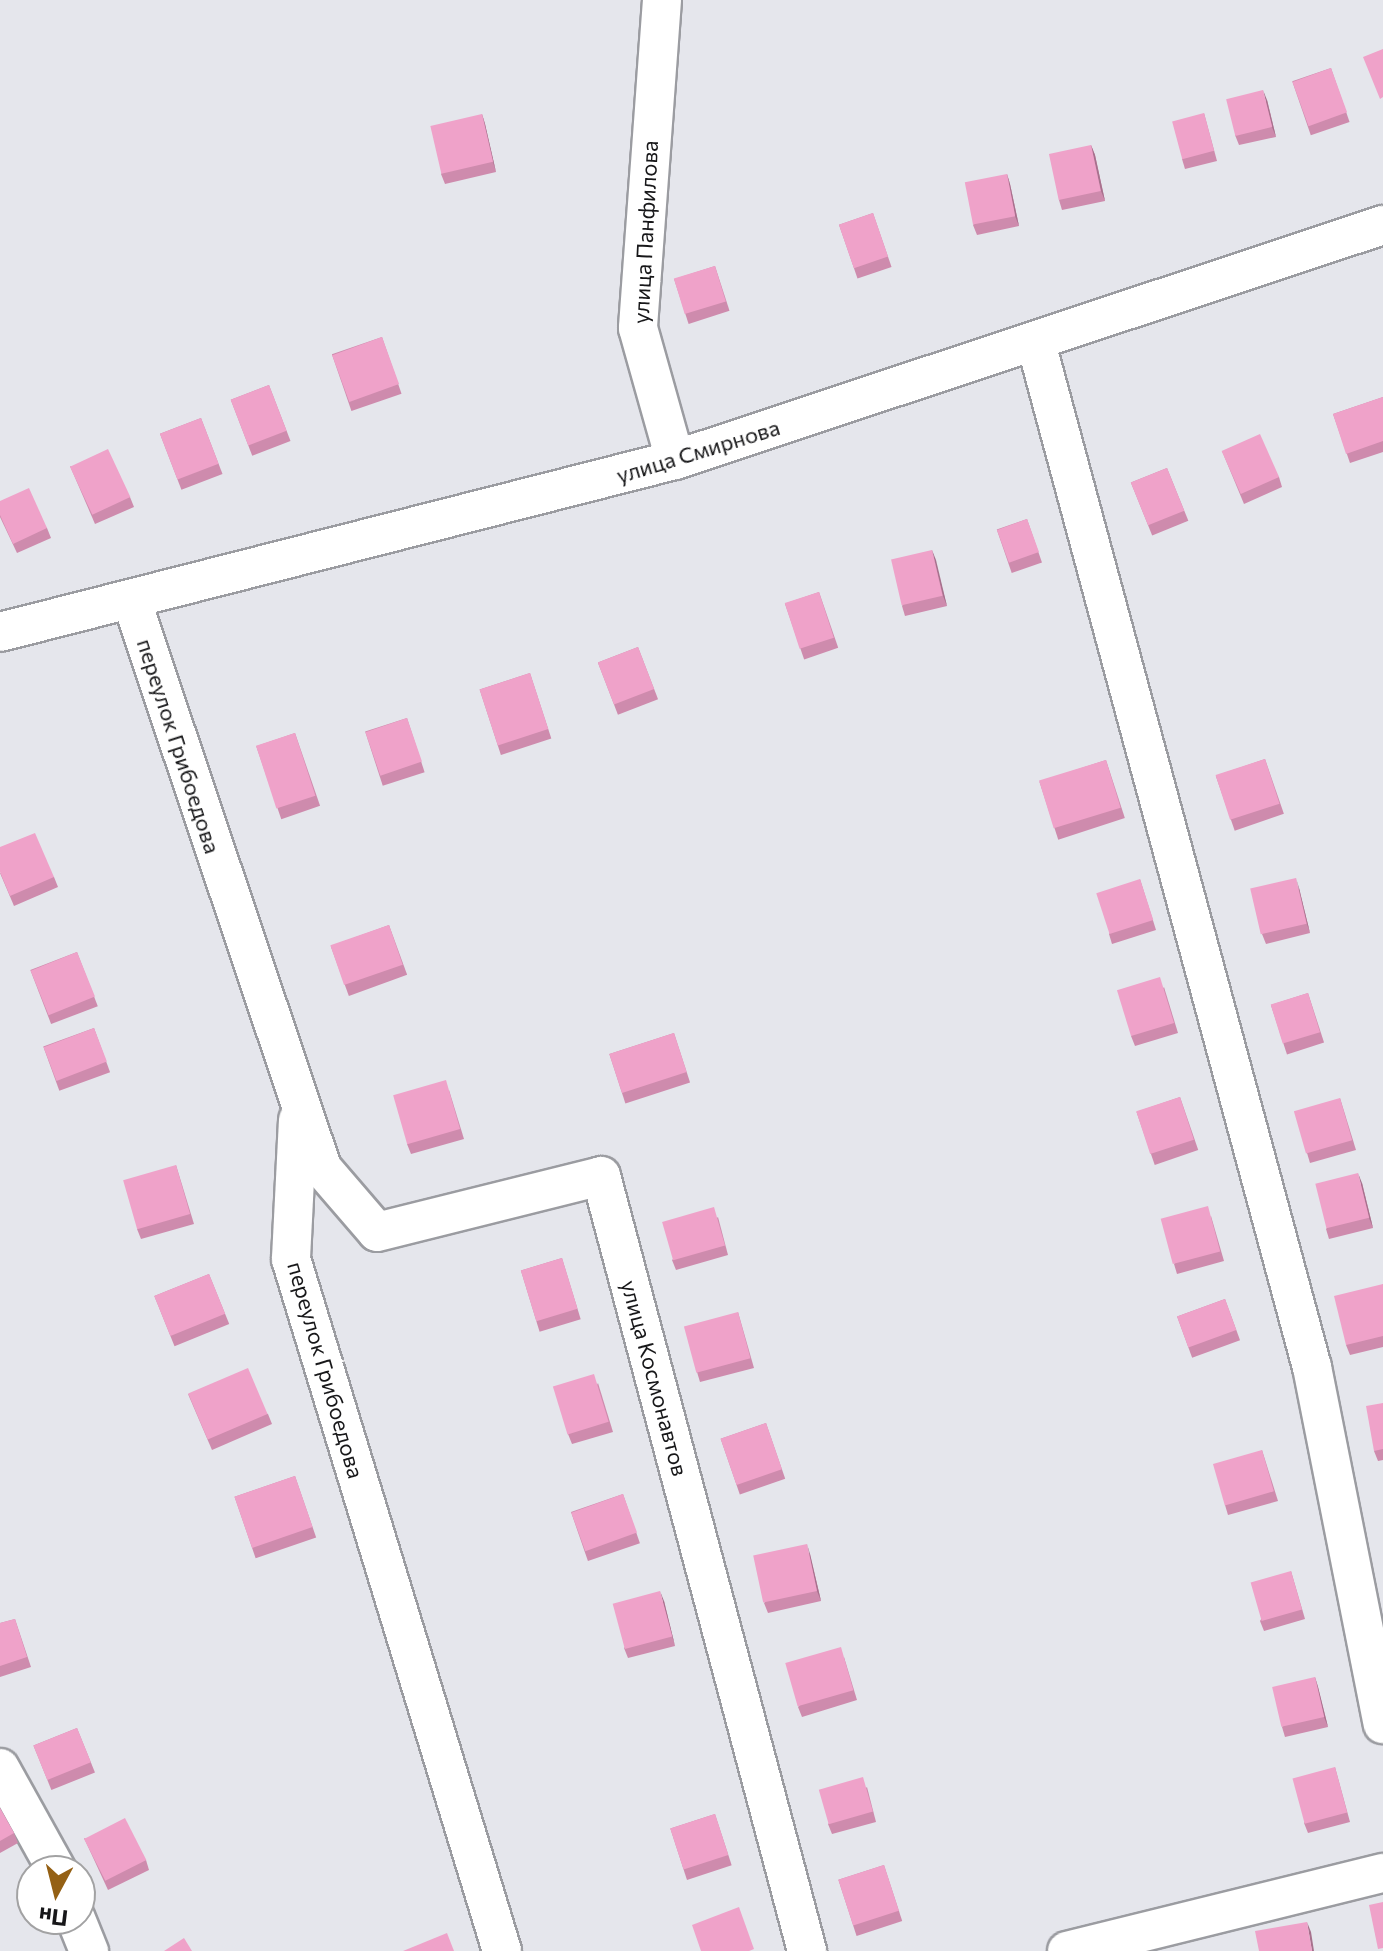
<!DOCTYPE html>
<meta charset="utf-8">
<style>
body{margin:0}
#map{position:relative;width:1383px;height:1951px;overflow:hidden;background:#e5e6ec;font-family:Commissioner,sans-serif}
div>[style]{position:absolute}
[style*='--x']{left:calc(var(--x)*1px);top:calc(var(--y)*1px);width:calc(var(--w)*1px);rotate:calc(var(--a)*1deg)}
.roads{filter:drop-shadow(2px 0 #9b9ca1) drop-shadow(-2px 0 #9b9ca1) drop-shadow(0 2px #9b9ca1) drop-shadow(0 -2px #9b9ca1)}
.minor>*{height:38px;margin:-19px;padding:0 19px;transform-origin:19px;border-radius:19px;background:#fff}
.wall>*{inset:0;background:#ce8bad;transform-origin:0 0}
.shaded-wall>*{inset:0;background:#a7718d}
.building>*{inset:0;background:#efa2c9;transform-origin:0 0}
span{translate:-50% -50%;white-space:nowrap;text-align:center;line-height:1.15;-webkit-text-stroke:8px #fff;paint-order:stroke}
.street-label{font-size:22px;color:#171719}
.north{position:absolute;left:16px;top:1855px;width:80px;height:80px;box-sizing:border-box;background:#fff;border:2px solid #a2a2a3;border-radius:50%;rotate:187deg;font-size:22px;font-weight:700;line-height:32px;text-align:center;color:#171719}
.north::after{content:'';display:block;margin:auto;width:28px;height:36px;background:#946014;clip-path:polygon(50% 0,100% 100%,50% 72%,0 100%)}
</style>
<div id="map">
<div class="roads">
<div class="minor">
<div style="--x:662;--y:0;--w:329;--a:94.2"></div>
<div style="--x:638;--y:328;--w:137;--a:74.3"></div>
<div style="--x:1036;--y:343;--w:1061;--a:74.92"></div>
<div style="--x:1312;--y:1367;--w:364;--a:78.8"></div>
<div style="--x:132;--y:602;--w:597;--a:71.44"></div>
<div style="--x:322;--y:1168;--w:84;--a:49.3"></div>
<div style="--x:377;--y:1232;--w:231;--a:-14"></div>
<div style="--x:601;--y:1176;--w:802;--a:75.11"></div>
<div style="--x:0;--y:632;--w:697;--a:-14.3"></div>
<div style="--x:675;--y:460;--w:746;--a:-18.36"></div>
<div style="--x:298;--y:1120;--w:139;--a:92.9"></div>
<div style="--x:291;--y:1259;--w:723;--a:73.04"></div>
<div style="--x:0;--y:1768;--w:118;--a:61"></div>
<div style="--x:76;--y:1919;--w:35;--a:68"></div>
<div style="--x:1067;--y:1951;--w:325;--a:-13.9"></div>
</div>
</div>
<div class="wall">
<div style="left:1331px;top:68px;width:57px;height:41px;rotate:71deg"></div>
<div style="clip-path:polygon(1267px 100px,1276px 137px,1239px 145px,1235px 135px)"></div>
<div style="clip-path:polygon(1204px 113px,1217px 161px,1185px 169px,1182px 159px)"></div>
<div style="clip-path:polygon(482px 114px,485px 124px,496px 172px,445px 184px,441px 174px)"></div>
<div style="clip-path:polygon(1091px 145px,1095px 155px,1105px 201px,1062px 210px,1059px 200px)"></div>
<div style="clip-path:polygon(1007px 174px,1010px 184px,1019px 226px,977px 235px,973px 225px)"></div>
<div style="left:873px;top:213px;width:57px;height:36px;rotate:71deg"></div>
<div style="left:715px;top:266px;width:47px;height:43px;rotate:72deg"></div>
<div style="left:382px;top:337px;width:60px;height:53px;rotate:71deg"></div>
<div style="left:269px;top:385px;width:60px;height:41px;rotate:69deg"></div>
<div style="clip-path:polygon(1383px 397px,1383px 452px,1350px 463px,1333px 414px)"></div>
<div style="left:201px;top:418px;width:60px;height:44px;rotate:69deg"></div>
<div style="clip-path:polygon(1222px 451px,1279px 477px,1282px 487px,1244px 504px)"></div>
<div style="clip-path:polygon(70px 466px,130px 497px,134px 507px,95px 524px)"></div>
<div style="left:1167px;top:468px;width:57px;height:39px;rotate:68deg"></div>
<div style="clip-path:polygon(0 501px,47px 528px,51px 538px,17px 553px,0 517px)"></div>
<div style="left:1027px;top:519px;width:46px;height:32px;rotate:71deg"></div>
<div style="clip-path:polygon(932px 550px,947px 606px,905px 616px,902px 606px)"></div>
<div style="left:819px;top:592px;width:59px;height:36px;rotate:71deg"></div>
<div style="left:638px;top:647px;width:56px;height:43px;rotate:69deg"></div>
<div style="left:530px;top:673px;width:69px;height:53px;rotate:72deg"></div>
<div style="left:407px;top:718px;width:57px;height:44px;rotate:72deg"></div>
<div style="left:295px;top:733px;width:77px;height:41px;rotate:71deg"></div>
<div style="left:1265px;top:759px;width:58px;height:52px;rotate:71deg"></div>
<div style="left:1106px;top:760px;width:61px;height:70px;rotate:72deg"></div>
<div style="clip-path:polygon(0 873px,54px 877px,58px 887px,14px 906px)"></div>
<div style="clip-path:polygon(1140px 879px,1156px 930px,1112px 944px,1109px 934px)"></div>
<div style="clip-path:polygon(1299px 888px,1310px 933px,1266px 944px,1262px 934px)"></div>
<div style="left:389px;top:925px;width:53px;height:62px;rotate:70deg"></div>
<div style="left:77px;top:952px;width:58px;height:50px;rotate:69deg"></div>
<div style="clip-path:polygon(1164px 987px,1178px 1033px,1135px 1046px,1131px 1036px)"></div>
<div style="left:1308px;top:993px;width:52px;height:39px;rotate:72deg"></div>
<div style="left:94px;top:1028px;width:47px;height:54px;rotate:70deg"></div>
<div style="left:674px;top:1033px;width:52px;height:68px;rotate:72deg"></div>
<div style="clip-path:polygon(449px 1090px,464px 1139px,411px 1154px,407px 1144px)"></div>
<div style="left:1180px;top:1097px;width:56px;height:46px;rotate:71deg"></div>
<div style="clip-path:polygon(1340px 1098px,1356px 1150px,1310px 1163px,1307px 1153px)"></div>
<div style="clip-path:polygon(176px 1165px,194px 1224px,141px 1239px,137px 1229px)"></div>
<div style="clip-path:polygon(1362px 1183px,1373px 1228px,1329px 1239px,1326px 1229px)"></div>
<div style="clip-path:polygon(1211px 1216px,1224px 1261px,1177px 1274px,1174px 1264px)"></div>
<div style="clip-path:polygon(718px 1217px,728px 1255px,676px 1270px,672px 1260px)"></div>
<div style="left:562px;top:1258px;width:64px;height:43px;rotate:73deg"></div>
<div style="left:209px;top:1274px;width:54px;height:59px;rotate:68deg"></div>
<div style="clip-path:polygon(1383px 1284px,1383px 1347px,1350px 1355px,1346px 1345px)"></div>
<div style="left:1225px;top:1299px;width:44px;height:51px;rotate:70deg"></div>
<div style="clip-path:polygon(738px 1312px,754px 1368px,700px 1382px,697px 1372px)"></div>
<div style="clip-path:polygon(598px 1383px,613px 1432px,572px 1444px,568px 1434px)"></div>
<div style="clip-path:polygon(188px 1394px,268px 1414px,272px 1424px,212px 1450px)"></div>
<div style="clip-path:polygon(1383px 1403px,1383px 1460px,1378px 1461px,1374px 1451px)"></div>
<div style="left:766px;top:1423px;width:59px;height:48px;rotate:71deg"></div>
<div style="clip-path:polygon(1262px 1450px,1278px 1501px,1228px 1515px,1225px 1505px)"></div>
<div style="left:295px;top:1476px;width:65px;height:64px;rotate:71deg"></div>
<div style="left:623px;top:1494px;width:52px;height:55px;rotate:71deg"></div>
<div style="clip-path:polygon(810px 1554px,821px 1601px,768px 1613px,764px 1603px)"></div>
<div style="clip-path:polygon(1291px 1571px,1305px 1619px,1264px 1631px,1260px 1621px)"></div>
<div style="clip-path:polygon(664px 1601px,675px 1646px,628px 1658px,624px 1648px)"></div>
<div style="clip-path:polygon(15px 1619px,31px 1667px,0 1677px,0 1623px)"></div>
<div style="clip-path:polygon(844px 1657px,857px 1700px,802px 1717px,798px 1707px)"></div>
<div style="clip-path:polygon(1315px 1677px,1318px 1687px,1328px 1727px,1285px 1737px,1282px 1727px)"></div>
<div style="left:77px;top:1728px;width:48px;height:47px;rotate:68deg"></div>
<div style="clip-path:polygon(1335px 1767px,1350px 1822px,1308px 1833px,1304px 1823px)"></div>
<div style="clip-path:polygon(867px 1787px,876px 1822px,832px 1834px,828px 1824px)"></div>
<div style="clip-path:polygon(0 1808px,14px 1833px,18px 1843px,0 1853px)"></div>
<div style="left:715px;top:1814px;width:54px;height:47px;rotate:72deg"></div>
<div style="clip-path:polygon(84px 1838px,146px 1860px,149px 1870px,108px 1890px)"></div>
<div style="left:884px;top:1865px;width:59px;height:48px;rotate:72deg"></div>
</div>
<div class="shaded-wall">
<div style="clip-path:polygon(1263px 90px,1267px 100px,1276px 137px,1272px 127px)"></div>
<div style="clip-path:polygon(482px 114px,485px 124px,496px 172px,493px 162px)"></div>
<div style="clip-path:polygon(1091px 145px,1095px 155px,1105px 201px,1101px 191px)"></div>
<div style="clip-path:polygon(1007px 174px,1010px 184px,1019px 226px,1015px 216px)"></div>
<div style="clip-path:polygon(932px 550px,936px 560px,947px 606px,943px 596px)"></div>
<div style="clip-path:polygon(1296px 878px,1299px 888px,1310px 933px,1307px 924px)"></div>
<div style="clip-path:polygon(1358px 1173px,1362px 1183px,1373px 1228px,1369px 1218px)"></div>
<div style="clip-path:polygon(807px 1544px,810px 1554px,821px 1601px,817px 1591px)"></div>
<div style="clip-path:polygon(660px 1591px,664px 1601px,675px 1646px,672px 1636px)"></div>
<div style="clip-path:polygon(1315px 1677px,1318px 1687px,1328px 1727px,1324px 1717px)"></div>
<div style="clip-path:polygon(1307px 1922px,1311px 1932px,1314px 1951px,1312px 1951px)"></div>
</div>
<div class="building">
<div style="clip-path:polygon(1383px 49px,1383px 97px,1380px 99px,1363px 57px)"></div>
<div style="left:1331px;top:68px;width:47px;height:41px;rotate:70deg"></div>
<div style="left:1263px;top:90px;width:38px;height:38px;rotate:76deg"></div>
<div style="left:1204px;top:113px;width:39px;height:33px;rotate:75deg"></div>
<div style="left:482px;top:114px;width:49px;height:53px;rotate:77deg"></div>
<div style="left:1091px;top:145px;width:47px;height:43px;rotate:78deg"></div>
<div style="left:1007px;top:174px;width:43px;height:43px;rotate:79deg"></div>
<div style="left:873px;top:213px;width:46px;height:36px;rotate:71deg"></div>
<div style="left:715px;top:266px;width:37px;height:43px;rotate:73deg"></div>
<div style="left:382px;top:337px;width:50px;height:53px;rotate:70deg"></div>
<div style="left:269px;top:385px;width:49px;height:41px;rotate:69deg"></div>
<div style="clip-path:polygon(1383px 397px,1383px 441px,1346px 454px,1333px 414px)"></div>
<div style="left:201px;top:418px;width:49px;height:44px;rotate:69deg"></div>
<div style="left:1260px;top:434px;width:47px;height:42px;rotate:66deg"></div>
<div style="left:108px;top:449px;width:53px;height:42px;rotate:65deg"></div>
<div style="left:1167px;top:468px;width:46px;height:39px;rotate:68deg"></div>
<div style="clip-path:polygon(29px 488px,47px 528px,13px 544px,0 515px,0 501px)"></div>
<div style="left:1027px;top:519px;width:35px;height:32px;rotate:70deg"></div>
<div style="left:932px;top:550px;width:47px;height:42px;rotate:77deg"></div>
<div style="left:819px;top:592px;width:48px;height:36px;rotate:72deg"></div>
<div style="left:638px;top:647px;width:45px;height:43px;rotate:69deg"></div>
<div style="left:530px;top:673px;width:59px;height:53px;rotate:72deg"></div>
<div style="left:407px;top:718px;width:46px;height:44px;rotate:71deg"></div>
<div style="left:295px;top:733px;width:66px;height:41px;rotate:72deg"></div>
<div style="left:1265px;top:759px;width:47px;height:52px;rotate:72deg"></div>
<div style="left:1106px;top:760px;width:50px;height:70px;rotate:73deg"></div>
<div style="clip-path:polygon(35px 833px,54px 877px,10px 896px,0 872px,0 847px)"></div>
<div style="left:1296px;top:878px;width:47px;height:47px;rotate:77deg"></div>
<div style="left:1140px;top:879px;width:43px;height:46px;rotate:72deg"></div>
<div style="left:389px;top:925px;width:42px;height:62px;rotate:71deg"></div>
<div style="left:77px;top:952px;width:48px;height:50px;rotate:68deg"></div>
<div style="left:1160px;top:977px;width:48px;height:45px;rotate:73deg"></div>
<div style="left:1308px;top:993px;width:41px;height:39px;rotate:73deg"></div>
<div style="left:94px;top:1028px;width:36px;height:54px;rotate:69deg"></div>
<div style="left:674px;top:1033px;width:41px;height:68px;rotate:72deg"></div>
<div style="left:446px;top:1080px;width:51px;height:55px;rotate:74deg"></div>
<div style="left:1180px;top:1097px;width:45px;height:46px;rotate:72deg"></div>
<div style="left:1340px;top:1098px;width:44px;height:48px;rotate:74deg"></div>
<div style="left:176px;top:1165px;width:51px;height:55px;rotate:74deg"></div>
<div style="left:1358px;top:1173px;width:46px;height:44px;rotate:76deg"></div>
<div style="left:1208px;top:1206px;width:47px;height:49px;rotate:75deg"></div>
<div style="left:714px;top:1207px;width:40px;height:54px;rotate:74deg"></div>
<div style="left:562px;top:1258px;width:53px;height:43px;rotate:73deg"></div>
<div style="left:209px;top:1274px;width:43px;height:59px;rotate:68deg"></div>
<div style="clip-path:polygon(1383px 1284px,1383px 1336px,1346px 1345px,1334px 1296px)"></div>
<div style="left:1225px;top:1299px;width:33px;height:51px;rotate:70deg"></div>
<div style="left:738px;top:1312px;width:48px;height:56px;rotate:75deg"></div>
<div style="left:248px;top:1368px;width:50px;height:65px;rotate:67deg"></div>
<div style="left:594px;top:1374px;width:50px;height:43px;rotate:73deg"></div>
<div style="clip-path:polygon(1383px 1403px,1383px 1449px,1374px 1451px,1366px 1406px)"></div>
<div style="left:766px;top:1423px;width:49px;height:48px;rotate:71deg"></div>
<div style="left:1262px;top:1450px;width:43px;height:51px;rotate:74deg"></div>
<div style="left:295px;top:1476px;width:54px;height:64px;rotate:71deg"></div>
<div style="left:623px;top:1494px;width:41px;height:55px;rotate:70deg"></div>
<div style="left:807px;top:1544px;width:48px;height:55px;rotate:78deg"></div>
<div style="left:1291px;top:1571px;width:40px;height:42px;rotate:74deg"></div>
<div style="left:660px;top:1591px;width:47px;height:49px;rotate:75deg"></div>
<div style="clip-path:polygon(15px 1619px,27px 1657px,0 1666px,0 1623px)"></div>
<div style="left:841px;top:1647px;width:45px;height:58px;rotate:74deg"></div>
<div style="left:1315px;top:1677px;width:41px;height:44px;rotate:77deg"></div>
<div style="left:77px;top:1728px;width:37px;height:47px;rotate:68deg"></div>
<div style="left:1335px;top:1767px;width:47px;height:44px;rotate:75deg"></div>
<div style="left:863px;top:1777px;width:36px;height:46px;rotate:74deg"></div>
<div style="clip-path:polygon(0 1808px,14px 1833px,0 1841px)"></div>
<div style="left:715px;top:1814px;width:43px;height:47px;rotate:72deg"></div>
<div style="left:125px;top:1818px;width:47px;height:46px;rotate:63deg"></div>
<div style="left:884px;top:1865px;width:48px;height:48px;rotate:72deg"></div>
<div style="clip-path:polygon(1383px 1902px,1383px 1948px,1378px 1949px,1369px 1905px)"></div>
<div style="clip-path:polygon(739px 1907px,754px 1949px,749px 1951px,701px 1951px,692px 1925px)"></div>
<div style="clip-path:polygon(1307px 1922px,1312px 1951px,1259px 1951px,1255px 1931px)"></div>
<div style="clip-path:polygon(447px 1933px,454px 1951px,403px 1951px)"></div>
<div style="clip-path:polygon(184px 1938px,192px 1951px,164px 1951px)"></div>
</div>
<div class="street-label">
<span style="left:645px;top:232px;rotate:-87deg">улица Панфилова</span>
<span style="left:698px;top:451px;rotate:-17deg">улица Смирнова</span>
<span style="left:179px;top:746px;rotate:72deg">переулок Грибоедова</span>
<span style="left:326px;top:1370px;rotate:74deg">переулок Грибоедова</span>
<span style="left:655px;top:1378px;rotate:75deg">улица Космонавтов</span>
</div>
<div class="north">Пн</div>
</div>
